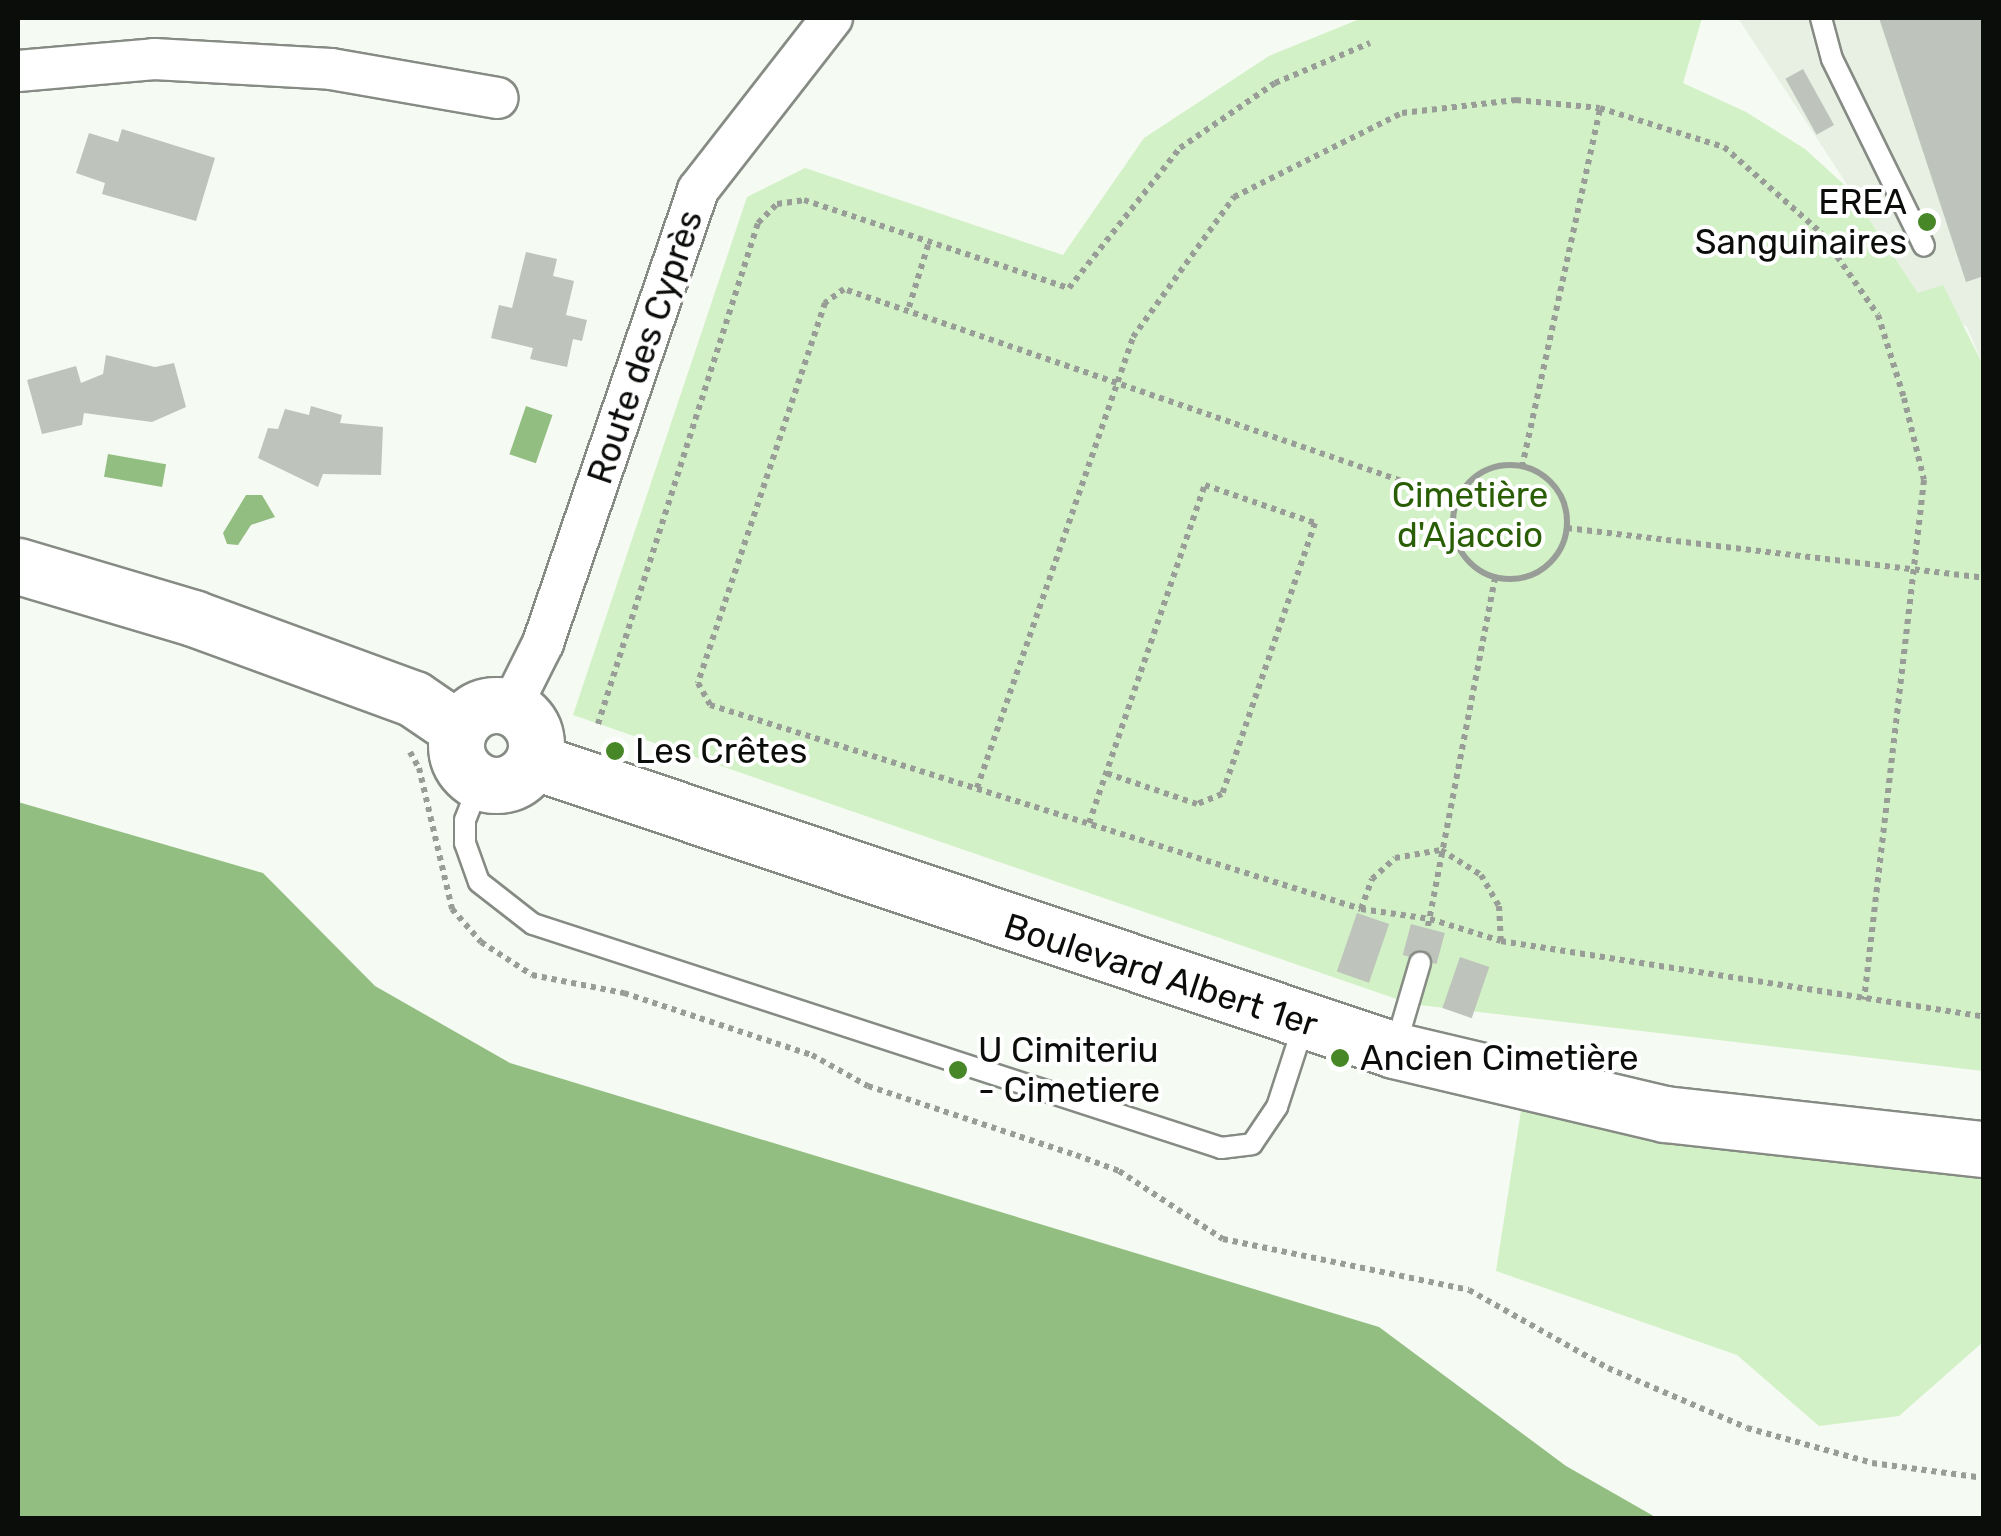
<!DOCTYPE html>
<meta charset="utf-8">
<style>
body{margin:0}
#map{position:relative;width:2001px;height:1536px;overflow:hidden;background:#f5faf3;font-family:Rubik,sans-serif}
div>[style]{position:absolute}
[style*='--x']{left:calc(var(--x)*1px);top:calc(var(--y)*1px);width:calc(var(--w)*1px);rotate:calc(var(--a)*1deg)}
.built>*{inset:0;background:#e7f0e3}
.green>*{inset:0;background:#d3f1c6}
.water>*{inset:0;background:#93be81;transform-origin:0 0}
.building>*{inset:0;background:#bec3bc;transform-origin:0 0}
.path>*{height:6px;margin-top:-3px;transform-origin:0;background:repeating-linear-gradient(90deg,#999d97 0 5px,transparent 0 10px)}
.path>.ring{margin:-3px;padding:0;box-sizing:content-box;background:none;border:6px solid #999d97;border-radius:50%}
.roads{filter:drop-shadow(2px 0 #868b84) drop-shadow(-2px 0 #868b84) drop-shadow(0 2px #868b84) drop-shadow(0 -2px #868b84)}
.service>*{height:20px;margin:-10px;padding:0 10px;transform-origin:10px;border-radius:10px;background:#fff}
.minor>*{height:40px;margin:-20px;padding:0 20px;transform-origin:20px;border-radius:20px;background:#fff}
.secondary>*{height:55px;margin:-27.5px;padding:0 27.5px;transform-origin:27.5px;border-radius:27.5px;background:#fff}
.secondary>.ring{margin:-27.5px;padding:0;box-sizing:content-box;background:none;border:55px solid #fff;border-radius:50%}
.dots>*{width:28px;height:28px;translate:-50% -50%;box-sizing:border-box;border:5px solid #fff;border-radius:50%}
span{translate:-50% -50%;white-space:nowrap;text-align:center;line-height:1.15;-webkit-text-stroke:8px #fff;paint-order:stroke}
.poi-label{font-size:35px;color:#0b0d0a}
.right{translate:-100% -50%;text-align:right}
.left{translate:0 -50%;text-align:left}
.street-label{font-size:35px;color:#0b0d0a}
.park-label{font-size:35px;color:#295e05}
.frame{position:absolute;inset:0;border:20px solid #0b0d0a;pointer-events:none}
</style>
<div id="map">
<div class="built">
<div style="clip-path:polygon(1738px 18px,1983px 18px,1983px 365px,1967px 327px,1918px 293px)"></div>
</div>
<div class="green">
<div style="clip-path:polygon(1362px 18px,1702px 18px,1683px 83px,1746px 112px,1805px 149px,1850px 190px,1918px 293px,1943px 285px,1983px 365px,1983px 1071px,1411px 1004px,573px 715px,747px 197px,805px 168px,1063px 255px,1144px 138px,1269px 56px)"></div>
<div style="clip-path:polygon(1525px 1085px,1983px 1149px,1983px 1342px,1899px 1416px,1819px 1426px,1737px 1355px,1496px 1271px)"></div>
</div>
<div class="water">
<div style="left:526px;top:406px;width:28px;height:51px;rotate:19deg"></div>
<div style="left:108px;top:454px;width:59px;height:23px;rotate:10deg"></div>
<div style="clip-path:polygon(246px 495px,262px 495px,275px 517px,251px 525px,238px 545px,227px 544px,223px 533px)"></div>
<div style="clip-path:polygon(18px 802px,263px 873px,375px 986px,510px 1063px,1379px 1327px,1566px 1466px,1657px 1518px,18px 1518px)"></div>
</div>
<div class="building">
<div style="clip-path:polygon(1879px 18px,1984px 18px,1984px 276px,1966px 282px)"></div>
<div style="left:1803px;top:69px;width:64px;height:20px;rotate:61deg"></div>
<div style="clip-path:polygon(122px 129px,215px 158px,196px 221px,102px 194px,105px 183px,76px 173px,89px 133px,118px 142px)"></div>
<div style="clip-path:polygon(526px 252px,557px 259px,553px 276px,574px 281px,566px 315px,587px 320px,582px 341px,573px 339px,567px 367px,530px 359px,533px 348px,491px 338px,499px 305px,512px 308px)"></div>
<div style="clip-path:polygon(106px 355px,155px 367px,174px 363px,186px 407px,152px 422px,84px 413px,82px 425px,42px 434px,27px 380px,76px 366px,81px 383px,103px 374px)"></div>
<div style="clip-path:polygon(311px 406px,342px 415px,340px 423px,383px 427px,381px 475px,323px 474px,318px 487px,258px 458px,268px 428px,278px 429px,285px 409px,309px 415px)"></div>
<div style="left:1357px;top:913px;width:34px;height:62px;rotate:19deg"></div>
<div style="left:1411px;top:924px;width:35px;height:32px;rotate:15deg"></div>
<div style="left:1460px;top:957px;width:31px;height:54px;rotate:19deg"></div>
</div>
<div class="path">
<div style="--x:909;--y:307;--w:68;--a:-72.9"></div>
<div class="ring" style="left:1453px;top:465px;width:108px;height:108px"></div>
<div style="--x:1522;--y:467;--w:367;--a:-77.7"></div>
<div style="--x:1457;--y:500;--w:648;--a:-161.01"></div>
<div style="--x:844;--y:289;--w:24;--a:144"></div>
<div style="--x:825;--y:303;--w:401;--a:108.5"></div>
<div style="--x:698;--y:683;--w:25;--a:61"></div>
<div style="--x:710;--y:705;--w:682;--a:17.4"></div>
<div style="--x:1361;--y:909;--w:70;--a:8.2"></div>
<div style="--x:1430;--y:919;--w:74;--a:17.2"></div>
<div style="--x:1501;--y:941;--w:489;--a:8.9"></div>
<div style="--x:1567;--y:528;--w:420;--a:6.8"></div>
<div style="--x:598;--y:724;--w:526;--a:-72.29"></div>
<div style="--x:758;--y:223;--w:27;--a:-45"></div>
<div style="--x:777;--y:204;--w:27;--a:-8"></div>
<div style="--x:804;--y:200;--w:279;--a:18.4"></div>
<div style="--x:1069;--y:288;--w:179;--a:-51.6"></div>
<div style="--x:1180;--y:148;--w:115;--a:-34.4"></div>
<div style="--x:1275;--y:83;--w:103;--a:-22.8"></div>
<div style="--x:410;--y:752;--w:18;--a:61"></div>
<div style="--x:419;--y:768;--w:145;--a:76.8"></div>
<div style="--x:452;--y:909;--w:44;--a:48.7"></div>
<div style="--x:481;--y:942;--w:61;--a:32.9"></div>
<div style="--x:532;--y:975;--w:94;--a:11.1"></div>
<div style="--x:624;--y:993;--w:198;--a:18.3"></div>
<div style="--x:812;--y:1055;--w:64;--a:29"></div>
<div style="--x:868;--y:1086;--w:219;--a:18.4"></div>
<div style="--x:1076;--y:1155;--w:46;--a:20.4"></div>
<div style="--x:1119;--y:1171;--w:124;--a:33.2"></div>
<div style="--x:1223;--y:1239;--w:251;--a:11.7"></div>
<div style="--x:1469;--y:1290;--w:159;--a:29.3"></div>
<div style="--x:1608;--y:1368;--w:151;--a:23.3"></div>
<div style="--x:1747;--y:1428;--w:130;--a:15.6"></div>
<div style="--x:1872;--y:1463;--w:113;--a:7.6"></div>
<div style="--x:977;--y:788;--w:477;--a:-70.9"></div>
<div style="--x:1133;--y:337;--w:173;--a:-54.2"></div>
<div style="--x:1234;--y:197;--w:188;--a:-26.6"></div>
<div style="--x:1402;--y:113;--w:115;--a:-6.5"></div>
<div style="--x:1516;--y:100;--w:84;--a:5.4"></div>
<div style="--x:1600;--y:108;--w:130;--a:17.5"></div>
<div style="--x:1724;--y:147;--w:128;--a:41.5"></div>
<div style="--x:1820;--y:232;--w:101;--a:55.1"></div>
<div style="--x:1878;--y:315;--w:87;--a:72.6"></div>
<div style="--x:1904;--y:398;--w:84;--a:76.3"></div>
<div style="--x:1924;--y:480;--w:523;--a:96.58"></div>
<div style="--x:1089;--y:823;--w:357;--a:-71.1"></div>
<div style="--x:1205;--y:485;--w:116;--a:19.1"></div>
<div style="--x:1315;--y:523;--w:287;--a:108.9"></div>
<div style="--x:1222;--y:794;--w:27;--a:158"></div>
<div style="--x:1197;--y:804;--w:96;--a:-161.2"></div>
<div style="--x:1361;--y:909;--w:32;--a:-70"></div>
<div style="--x:1372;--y:879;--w:31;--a:-42"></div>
<div style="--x:1395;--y:858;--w:47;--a:-9.9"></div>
<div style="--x:1441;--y:850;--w:47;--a:32"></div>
<div style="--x:1481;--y:875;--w:36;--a:60"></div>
<div style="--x:1499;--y:906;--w:35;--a:87"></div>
<div style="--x:1428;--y:926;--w:354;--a:-79.1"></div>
</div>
<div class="roads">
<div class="service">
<div style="--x:1821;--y:18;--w:42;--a:75"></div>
<div style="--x:1832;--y:59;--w:208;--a:63.8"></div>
<div style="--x:480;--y:782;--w:41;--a:111.5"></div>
<div style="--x:465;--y:820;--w:23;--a:90"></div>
<div style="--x:465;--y:843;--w:41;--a:70.3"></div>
<div style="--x:479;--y:882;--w:68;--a:37.9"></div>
<div style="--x:533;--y:924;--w:724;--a:18.03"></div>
<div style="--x:1221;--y:1148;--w:31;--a:-7"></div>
<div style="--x:1252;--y:1144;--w:45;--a:-56"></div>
<div style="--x:1277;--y:1107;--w:87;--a:-72"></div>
<div style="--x:1395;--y:1048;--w:89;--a:-73.6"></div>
</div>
<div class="minor">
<div style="--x:18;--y:71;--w:137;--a:-5"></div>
<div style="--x:154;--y:59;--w:177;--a:3.2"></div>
<div style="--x:331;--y:69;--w:169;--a:9.9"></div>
<div style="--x:511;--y:707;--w:72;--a:-63.4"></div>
<div style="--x:543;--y:643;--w:479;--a:-71.1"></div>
<div style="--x:698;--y:190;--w:218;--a:-52.1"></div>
</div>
<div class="secondary">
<div style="--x:18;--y:566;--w:183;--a:16.5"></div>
<div style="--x:193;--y:618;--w:235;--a:20.1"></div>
<div style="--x:414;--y:699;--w:53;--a:34.3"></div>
<div class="ring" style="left:456px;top:705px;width:25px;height:25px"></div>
<div style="--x:533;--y:761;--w:908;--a:18.55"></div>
<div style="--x:1394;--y:1050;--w:278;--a:13.3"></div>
<div style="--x:1665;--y:1114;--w:321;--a:6.3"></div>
</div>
</div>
<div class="dots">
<div style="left:1927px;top:222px;background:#488727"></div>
<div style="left:615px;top:751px;background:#488727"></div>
<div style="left:1340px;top:1058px;background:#488727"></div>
<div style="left:958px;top:1070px;background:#488727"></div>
</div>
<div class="poi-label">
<span class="right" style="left:1907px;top:222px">EREA<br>Sanguinaires</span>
<span class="left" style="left:635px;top:751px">Les Crêtes</span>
<span class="left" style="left:978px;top:1070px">U Cimiteriu<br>- Cimetiere</span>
<span class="left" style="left:1360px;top:1058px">Ancien Cimetière</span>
</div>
<div class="street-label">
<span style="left:645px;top:347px;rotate:-71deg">Route des Cyprès</span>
<span style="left:1161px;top:975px;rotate:18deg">Boulevard Albert 1er</span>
</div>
<div class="park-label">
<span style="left:1470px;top:515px">Cimetière<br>d'Ajaccio</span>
</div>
<div class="frame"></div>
</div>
